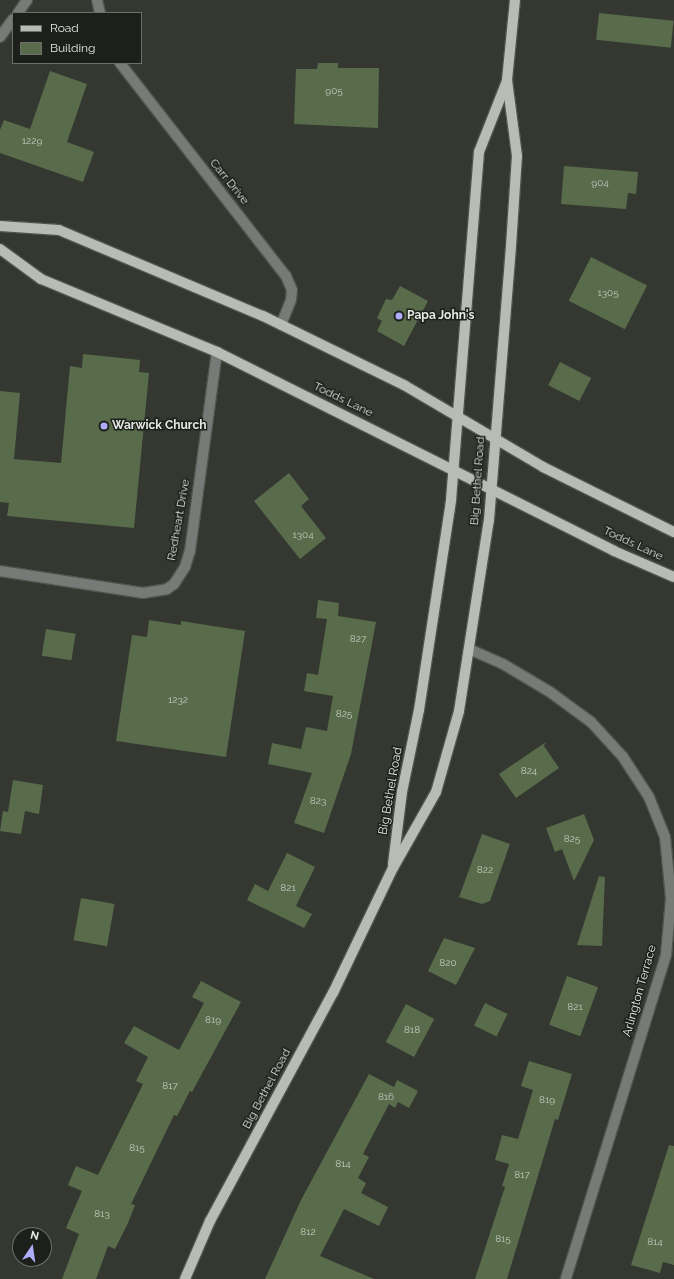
<!DOCTYPE html>
<style>
body{margin:0}
#map{position:relative;width:674px;height:1279px;overflow:hidden;background:#343831;font-family:Raleway,sans-serif}
div>[style]{position:absolute}
[style*='--x']{left:calc(var(--x)*1px);top:calc(var(--y)*1px);width:calc(var(--w)*1px);rotate:calc(var(--a)*1deg)}
.building>*{inset:0;background:#586c4b;transform-origin:0 0}
.roads{filter:drop-shadow(1px 0 #50544d) drop-shadow(-1px 0 #50544d) drop-shadow(0 1px #50544d) drop-shadow(0 -1px #50544d)}
.minor>*{height:10px;margin:-5px;padding:0 5px;transform-origin:5px;border-radius:5px;background:#777a76}
.major>*{height:10px;margin:-5px;padding:0 5px;transform-origin:5px;border-radius:5px;background:#b7bcb4}
.dots>*{width:11px;height:11px;translate:-50% -50%;box-sizing:border-box;border:2px solid #1d1f1b;border-radius:50%}
span{translate:-50% -50%;white-space:nowrap;text-align:center;line-height:1.15;-webkit-text-stroke:3px #1d1f1b;paint-order:stroke}
.number-label{font-size:10px;color:#c2c9bd}
.number-label span{-webkit-text-stroke-width:0}
.street-label{font-size:12px;color:#e5e8e3}
.poi-label{font-size:12px;color:#e5e8e3;font-weight:700}
.left{translate:0 -50%;text-align:left}
.legend{position:absolute;left:12px;top:12px;width:130px;height:52px;box-sizing:border-box;background:#1d1f1b;border:1px solid #6d6f6b;margin:0;padding:5px 7px;list-style:none;font-size:12px;color:#e5e8e3}
.legend li{display:flex;align-items:center;gap:8px;height:20px}
.legend b{width:20px;border:1px solid #6d6f6b}
.north{position:absolute;left:12px;top:1227px;width:40px;height:40px;box-sizing:border-box;background:#1d1f1b;border:1px solid #6d6f6b;border-radius:50%;rotate:13deg;font-size:11px;font-weight:700;line-height:16px;text-align:center;color:#e5e8e3}
.north::after{content:'';display:block;margin:auto;width:14px;height:18px;background:#aeaefa;clip-path:polygon(50% 0,100% 100%,50% 72%,0 100%)}
</style>
<div id="map">
<div class="building">
<div style="left:599px;top:13px;width:75px;height:27px;rotate:6deg"></div>
<div style="clip-path:polygon(318px 63px,338px 63px,338px 68px,379px 68px,378px 128px,294px 124px,296px 69px,317px 69px)"></div>
<div style="clip-path:polygon(50px 71px,87px 84px,67px 142px,94px 152px,83px 182px,0 153px,0 130px,4px 120px,30px 129px)"></div>
<div style="clip-path:polygon(564px 166px,638px 172px,636px 194px,628px 193px,626px 209px,561px 204px)"></div>
<div style="left:591px;top:257px;width:63px;height:49px;rotate:27deg"></div>
<div style="clip-path:polygon(400px 286px,428px 301px,404px 346px,377px 331px,382px 321px,377px 318px,386px 299px,392px 300px)"></div>
<div style="clip-path:polygon(83px 354px,140px 360px,139px 372px,149px 373px,134px 528px,7px 516px,9px 503px,0 502px,0 391px,20px 393px,14px 459px,61px 463px,70px 366px,82px 368px)"></div>
<div style="left:560px;top:362px;width:35px;height:26px;rotate:27deg"></div>
<div style="clip-path:polygon(289px 473px,309px 499px,301px 506px,326px 538px,300px 559px,254px 501px)"></div>
<div style="clip-path:polygon(318px 600px,339px 603px,338px 616px,376px 622px,351px 754px,324px 833px,294px 823px,312px 773px,268px 764px,272px 743px,301px 749px,306px 727px,327px 731px,333px 696px,304px 691px,307px 673px,318px 675px,327px 619px,316px 618px)"></div>
<div style="clip-path:polygon(149px 620px,181px 625px,181px 621px,245px 631px,226px 757px,116px 741px,132px 635px,147px 637px)"></div>
<div style="left:46px;top:629px;width:30px;height:27px;rotate:9deg"></div>
<div style="clip-path:polygon(546px 742px,544px 746px,559px 768px,516px 798px,499px 774px)"></div>
<div style="clip-path:polygon(13px 780px,43px 785px,39px 814px,25px 811px,21px 834px,0 831px,3px 811px,8px 812px)"></div>
<div style="clip-path:polygon(584px 814px,594px 840px,574px 881px,562px 849px,555px 852px,546px 828px)"></div>
<div style="clip-path:polygon(482px 834px,510px 844px,490px 901px,482px 904px,459px 897px)"></div>
<div style="clip-path:polygon(287px 853px,315px 867px,296px 906px,312px 914px,304px 928px,247px 900px,255px 884px,268px 891px)"></div>
<div style="clip-path:polygon(599px 876px,605px 877px,602px 946px,577px 945px)"></div>
<div style="left:81px;top:898px;width:34px;height:43px;rotate:10deg"></div>
<div style="clip-path:polygon(444px 938px,475px 948px,456px 985px,428px 971px)"></div>
<div style="left:567px;top:976px;width:33px;height:52px;rotate:20deg"></div>
<div style="clip-path:polygon(201px 981px,241px 1002px,192px 1092px,190px 1091px,177px 1116px,174px 1115px,131px 1204px,135px 1205px,128px 1223px,115px 1249px,108px 1246px,96px 1279px,62px 1279px,79px 1234px,66px 1228px,82px 1191px,68px 1185px,76px 1166px,98px 1175px,143px 1084px,136px 1081px,148px 1057px,124px 1043px,134px 1026px,179px 1050px,204px 1003px,192px 997px)"></div>
<div style="left:485px;top:1003px;width:25px;height:25px;rotate:26deg"></div>
<div style="left:406px;top:1004px;width:32px;height:43px;rotate:28deg"></div>
<div style="clip-path:polygon(529px 1061px,572px 1074px,558px 1120px,555px 1119px,507px 1279px,475px 1279px,505px 1187px,502px 1186px,509px 1164px,495px 1160px,502px 1135px,518px 1139px,533px 1090px,521px 1086px)"></div>
<div style="clip-path:polygon(369px 1074px,394px 1087px,397px 1080px,418px 1091px,409px 1108px,398px 1102px,395px 1108px,389px 1104px,363px 1154px,369px 1157px,358px 1178px,366px 1183px,361px 1193px,388px 1207px,379px 1226px,344px 1209px,320px 1256px,374px 1279px,265px 1279px,301px 1200px)"></div>
<div style="clip-path:polygon(669px 1145px,674px 1146px,674px 1265px,663px 1262px,660px 1273px,631px 1265px)"></div>
</div>
<div class="roads">
<div class="minor">
<div style="--x:97;--y:0;--w:13;--a:77"></div>
<div style="--x:18;--y:13;--w:16;--a:-55"></div>
<div style="--x:0;--y:37;--w:22;--a:-54"></div>
<div style="--x:120;--y:63;--w:270;--a:52.1"></div>
<div style="--x:286;--y:276;--w:15;--a:67"></div>
<div style="--x:292;--y:290;--w:10;--a:96"></div>
<div style="--x:291;--y:300;--w:27;--a:112"></div>
<div style="--x:0;--y:571;--w:145;--a:8.7"></div>
<div style="--x:143;--y:593;--w:24;--a:-9"></div>
<div style="--x:167;--y:589;--w:9;--a:-36"></div>
<div style="--x:174;--y:584;--w:20;--a:-57"></div>
<div style="--x:185;--y:567;--w:17;--a:-73"></div>
<div style="--x:190;--y:551;--w:201;--a:-82.3"></div>
<div style="--x:469;--y:649;--w:37;--a:24"></div>
<div style="--x:503;--y:664;--w:55;--a:30.8"></div>
<div style="--x:550;--y:692;--w:51;--a:36.2"></div>
<div style="--x:591;--y:722;--w:47;--a:47.6"></div>
<div style="--x:623;--y:757;--w:48;--a:57"></div>
<div style="--x:649;--y:797;--w:43;--a:68.2"></div>
<div style="--x:665;--y:837;--w:61;--a:84.4"></div>
<div style="--x:671;--y:898;--w:57;--a:95"></div>
<div style="--x:666;--y:955;--w:339;--a:107.2"></div>
</div>
<div class="major">
<div style="--x:0;--y:226;--w:59;--a:3.9"></div>
<div style="--x:59;--y:230;--w:221;--a:22.9"></div>
<div style="--x:263;--y:316;--w:157;--a:26.1"></div>
<div style="--x:404;--y:385;--w:161;--a:30.5"></div>
<div style="--x:543;--y:467;--w:146;--a:26.4"></div>
<div style="--x:0;--y:249;--w:51;--a:36.2"></div>
<div style="--x:41;--y:279;--w:191;--a:22.5"></div>
<div style="--x:217;--y:352;--w:444;--a:26.6"></div>
<div style="--x:614;--y:551;--w:65;--a:23.4"></div>
<div style="--x:393;--y:864;--w:73;--a:-82.9"></div>
<div style="--x:402;--y:792;--w:84;--a:-78.3"></div>
<div style="--x:419;--y:710;--w:212;--a:-81.3"></div>
<div style="--x:451;--y:500;--w:349;--a:-85.4"></div>
<div style="--x:479;--y:152;--w:76;--a:-68.5"></div>
<div style="--x:185;--y:1279;--w:63;--a:-66.7"></div>
<div style="--x:210;--y:1221;--w:259;--a:-61.7"></div>
<div style="--x:333;--y:993;--w:139;--a:-64.4"></div>
<div style="--x:393;--y:868;--w:87;--a:-60.5"></div>
<div style="--x:436;--y:792;--w:84;--a:-74.1"></div>
<div style="--x:459;--y:711;--w:193;--a:-81.1"></div>
<div style="--x:489;--y:520;--w:275;--a:-85.4"></div>
<div style="--x:511;--y:246;--w:90;--a:-86.2"></div>
<div style="--x:517;--y:156;--w:77;--a:-97.5"></div>
<div style="--x:507;--y:80;--w:80;--a:-84.3"></div>
</div>
</div>
<div class="dots">
<div style="left:399px;top:316px;background:#aeaefa"></div>
<div style="left:104px;top:426px;background:#aeaefa"></div>
</div>
<div class="number-label">
<span style="left:334px;top:91px">905</span>
<span style="left:32px;top:141px">1229</span>
<span style="left:600px;top:183px">904</span>
<span style="left:608px;top:293px">1305</span>
<span style="left:303px;top:535px">1304</span>
<span style="left:358px;top:639px">827</span>
<span style="left:178px;top:700px">1232</span>
<span style="left:344px;top:714px">825</span>
<span style="left:529px;top:771px">824</span>
<span style="left:318px;top:801px">823</span>
<span style="left:572px;top:839px">825</span>
<span style="left:485px;top:870px">822</span>
<span style="left:288px;top:888px">821</span>
<span style="left:448px;top:963px">820</span>
<span style="left:575px;top:1007px">821</span>
<span style="left:213px;top:1020px">819</span>
<span style="left:412px;top:1030px">818</span>
<span style="left:170px;top:1086px">817</span>
<span style="left:386px;top:1097px">816</span>
<span style="left:547px;top:1100px">819</span>
<span style="left:137px;top:1148px">815</span>
<span style="left:343px;top:1164px">814</span>
<span style="left:522px;top:1175px">817</span>
<span style="left:102px;top:1214px">813</span>
<span style="left:308px;top:1232px">812</span>
<span style="left:503px;top:1239px">815</span>
<span style="left:655px;top:1242px">814</span>
</div>
<div class="street-label">
<span style="left:229px;top:182px;rotate:51deg">Carr Drive</span>
<span style="left:343px;top:400px;rotate:26deg">Todds Lane</span>
<span style="left:478px;top:481px;rotate:-86deg">Big Bethel Road</span>
<span style="left:179px;top:520px;rotate:-80deg">Redheart Drive</span>
<span style="left:633px;top:544px;rotate:25deg">Todds Lane</span>
<span style="left:391px;top:791px;rotate:-80deg">Big Bethel Road</span>
<span style="left:640px;top:991px;rotate:-74deg">Arlington Terrace</span>
<span style="left:267px;top:1089px;rotate:-62deg">Big Bethel Road</span>
</div>
<div class="poi-label">
<span class="left" style="left:407px;top:316px">Papa John's</span>
<span class="left" style="left:112px;top:426px">Warwick Church</span>
</div>
<ul class="legend">
<li><b style="height:5px;background:#b7bcb4"></b>Road</li>
<li><b style="height:11px;background:#586c4b"></b>Building</li>
</ul>
<div class="north">N</div>
</div>
